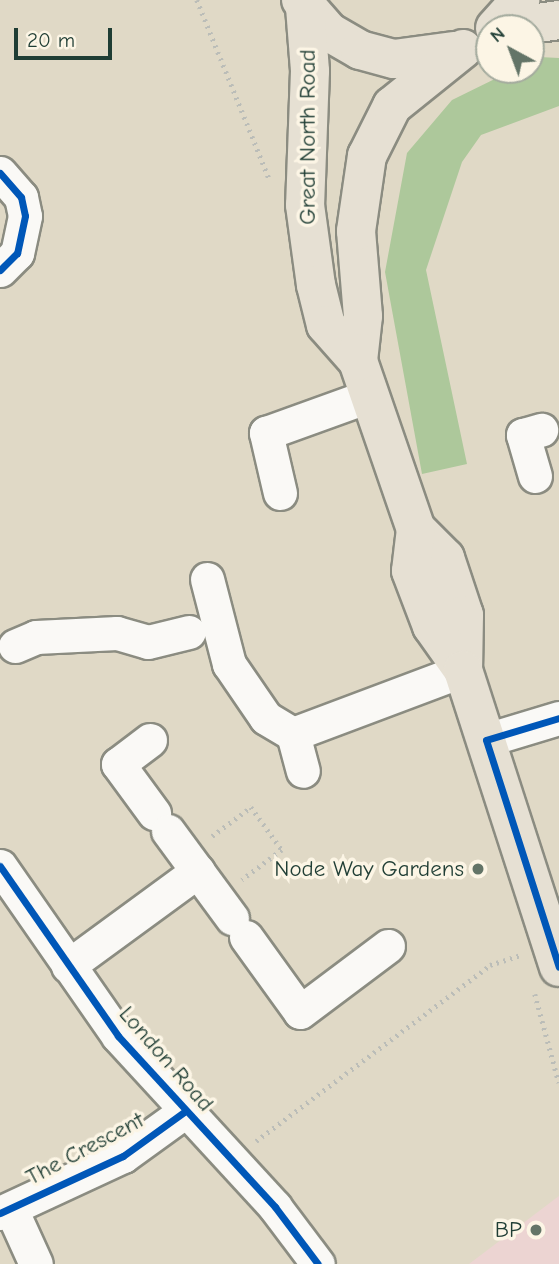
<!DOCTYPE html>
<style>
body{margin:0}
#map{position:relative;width:559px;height:1264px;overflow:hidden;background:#e0d9c6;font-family:"Comic Neue",sans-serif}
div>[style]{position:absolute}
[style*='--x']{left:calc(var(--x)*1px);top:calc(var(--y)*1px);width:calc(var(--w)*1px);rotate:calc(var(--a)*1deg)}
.built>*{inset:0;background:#ecd4d2}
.forest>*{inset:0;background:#adc89b}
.path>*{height:4.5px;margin-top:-2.25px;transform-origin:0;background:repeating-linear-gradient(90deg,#bbbdb8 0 2px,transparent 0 7px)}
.roads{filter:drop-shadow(2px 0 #8b8c81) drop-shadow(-2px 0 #8b8c81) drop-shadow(0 2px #8b8c81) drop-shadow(0 -2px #8b8c81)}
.minor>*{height:33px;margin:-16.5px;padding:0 16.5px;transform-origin:16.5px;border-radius:16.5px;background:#faf9f6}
.major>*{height:38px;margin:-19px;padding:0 19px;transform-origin:19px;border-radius:19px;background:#e6e0d3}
.highway>*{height:38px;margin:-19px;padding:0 19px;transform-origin:19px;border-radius:19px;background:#e6e0d3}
.cycleway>*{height:7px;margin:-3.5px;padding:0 3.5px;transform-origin:3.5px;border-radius:3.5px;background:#0057b8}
.dots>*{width:19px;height:19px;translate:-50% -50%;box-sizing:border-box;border:4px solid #fcf5e5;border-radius:50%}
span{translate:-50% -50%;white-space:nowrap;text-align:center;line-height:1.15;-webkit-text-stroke:7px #fcf5e5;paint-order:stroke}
.street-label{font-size:23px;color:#1f3d34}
.poi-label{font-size:23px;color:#1f3d34}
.right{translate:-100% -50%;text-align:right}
.north{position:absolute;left:475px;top:14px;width:70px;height:70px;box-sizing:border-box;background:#fcf5e5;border:2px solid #a4ab9e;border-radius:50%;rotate:319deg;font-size:19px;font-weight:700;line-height:28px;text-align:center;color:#1f3d34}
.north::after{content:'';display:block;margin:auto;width:24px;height:32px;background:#637467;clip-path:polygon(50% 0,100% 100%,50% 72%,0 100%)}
.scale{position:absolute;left:14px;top:28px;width:98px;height:32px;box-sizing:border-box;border:4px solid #1f3d34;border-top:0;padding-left:9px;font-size:21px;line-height:24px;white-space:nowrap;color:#1f3d34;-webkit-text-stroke:5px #fcf5e5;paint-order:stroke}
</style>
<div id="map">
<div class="built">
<div style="clip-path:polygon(559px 1196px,559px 1264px,469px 1264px)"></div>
</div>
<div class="forest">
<div style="clip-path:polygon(539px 57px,559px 58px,559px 106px,481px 135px,462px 162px,426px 270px,467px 464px,422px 474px,385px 272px,407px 153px,452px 100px,513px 70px,531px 70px)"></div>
</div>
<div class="path">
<div style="--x:197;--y:0;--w:192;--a:68"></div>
<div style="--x:212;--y:836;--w:49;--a:-36.6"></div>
<div style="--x:251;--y:807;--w:53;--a:54.2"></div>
<div style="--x:282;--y:850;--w:50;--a:143.1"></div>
<div style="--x:535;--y:994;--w:92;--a:74.9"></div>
<div style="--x:256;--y:1141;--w:293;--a:-36.9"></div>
<div style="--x:490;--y:965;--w:32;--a:-18"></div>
</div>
<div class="roads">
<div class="minor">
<div style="--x:0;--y:173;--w:32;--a:49"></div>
<div style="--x:21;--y:197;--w:19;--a:78"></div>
<div style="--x:25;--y:216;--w:38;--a:102"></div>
<div style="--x:17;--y:253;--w:24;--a:135"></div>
<div style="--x:535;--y:476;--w:43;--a:-106.3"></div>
<div style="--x:523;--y:435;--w:19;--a:-16"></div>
<div style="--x:280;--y:493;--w:62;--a:-103.1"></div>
<div style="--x:266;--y:433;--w:109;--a:-19.8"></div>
<div style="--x:207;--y:579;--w:88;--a:75.5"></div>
<div style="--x:229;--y:664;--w:65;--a:55.6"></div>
<div style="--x:266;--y:718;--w:31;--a:31"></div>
<div style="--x:293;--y:734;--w:38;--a:75"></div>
<div style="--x:15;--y:646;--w:23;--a:-23"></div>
<div style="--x:36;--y:637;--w:81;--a:-2.8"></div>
<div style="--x:117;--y:633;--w:32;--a:16"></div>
<div style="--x:148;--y:642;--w:42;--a:-13.7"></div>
<div style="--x:293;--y:734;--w:182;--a:-20.6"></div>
<div style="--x:150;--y:740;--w:40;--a:143"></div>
<div style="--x:118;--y:764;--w:61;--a:53.7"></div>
<div style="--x:486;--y:740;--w:76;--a:-16.8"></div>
<div style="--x:168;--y:831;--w:108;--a:53.7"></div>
<div style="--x:0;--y:866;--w:207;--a:55.2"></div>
<div style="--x:118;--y:1036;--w:232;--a:47.4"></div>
<div style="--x:275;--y:1207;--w:71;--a:53"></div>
<div style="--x:246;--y:937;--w:92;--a:54.2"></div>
<div style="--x:300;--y:1012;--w:110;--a:-36.9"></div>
<div style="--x:68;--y:966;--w:161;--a:-36.2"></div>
<div style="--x:11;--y:1209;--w:60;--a:65.6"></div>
<div style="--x:0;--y:1213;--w:136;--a:-24.9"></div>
<div style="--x:123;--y:1156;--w:75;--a:-35.8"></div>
</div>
<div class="major">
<div style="--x:301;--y:0;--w:43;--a:48.8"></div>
<div style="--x:329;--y:32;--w:36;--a:30"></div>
<div style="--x:360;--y:50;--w:35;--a:15"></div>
<div style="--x:394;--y:59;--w:60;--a:-7.7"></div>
<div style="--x:305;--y:7;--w:64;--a:85.5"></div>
<div style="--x:310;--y:71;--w:134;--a:92.1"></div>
<div style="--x:305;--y:205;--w:81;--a:82.2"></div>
<div style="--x:316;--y:285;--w:41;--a:76"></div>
<div style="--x:326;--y:325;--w:48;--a:48.4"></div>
<div style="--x:358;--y:361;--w:178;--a:71"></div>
<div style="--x:416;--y:529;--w:41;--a:45"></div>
<div style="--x:445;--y:558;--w:60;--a:71.6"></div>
<div style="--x:464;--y:615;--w:55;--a:91"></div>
<div style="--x:495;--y:28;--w:38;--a:-48"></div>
<div style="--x:358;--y:361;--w:45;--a:-83.7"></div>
<div style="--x:363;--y:316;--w:85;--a:-94.7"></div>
<div style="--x:356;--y:231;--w:76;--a:-81.7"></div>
<div style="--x:367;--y:156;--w:56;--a:-63.4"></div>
<div style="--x:392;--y:106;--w:91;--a:-38.8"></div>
<div style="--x:416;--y:529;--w:42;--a:96.8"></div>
<div style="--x:411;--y:571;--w:59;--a:69.1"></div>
<div style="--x:432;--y:626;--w:54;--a:54.8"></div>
<div style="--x:463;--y:670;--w:312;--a:72.1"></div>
</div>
<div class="highway">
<div style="--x:502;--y:28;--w:58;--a:-8"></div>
</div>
</div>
<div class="cycleway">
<div style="--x:0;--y:173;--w:32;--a:49"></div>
<div style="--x:21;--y:197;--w:19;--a:78"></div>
<div style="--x:25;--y:216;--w:38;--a:102"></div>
<div style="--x:17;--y:253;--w:24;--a:135"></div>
<div style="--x:559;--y:718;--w:76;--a:163.2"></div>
<div style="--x:486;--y:740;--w:238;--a:72.2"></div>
<div style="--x:0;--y:866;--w:207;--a:55.2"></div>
<div style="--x:118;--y:1036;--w:232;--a:47.4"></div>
<div style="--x:275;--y:1207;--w:71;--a:53"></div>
<div style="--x:0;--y:1213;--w:136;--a:-24.9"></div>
<div style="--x:123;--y:1156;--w:75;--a:-35.8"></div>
</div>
<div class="dots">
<div style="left:478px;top:869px;background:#637467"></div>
<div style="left:536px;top:1230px;background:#637467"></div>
</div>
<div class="street-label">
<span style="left:308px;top:137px;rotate:-90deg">Great North Road</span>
<span style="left:166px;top:1059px;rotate:49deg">London Road</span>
<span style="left:85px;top:1149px;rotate:-28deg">The Crescent</span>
</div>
<div class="poi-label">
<span class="right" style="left:464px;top:869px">Node Way Gardens</span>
<span class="right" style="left:522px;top:1230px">BP</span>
</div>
<div class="north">N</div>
<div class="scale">20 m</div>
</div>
